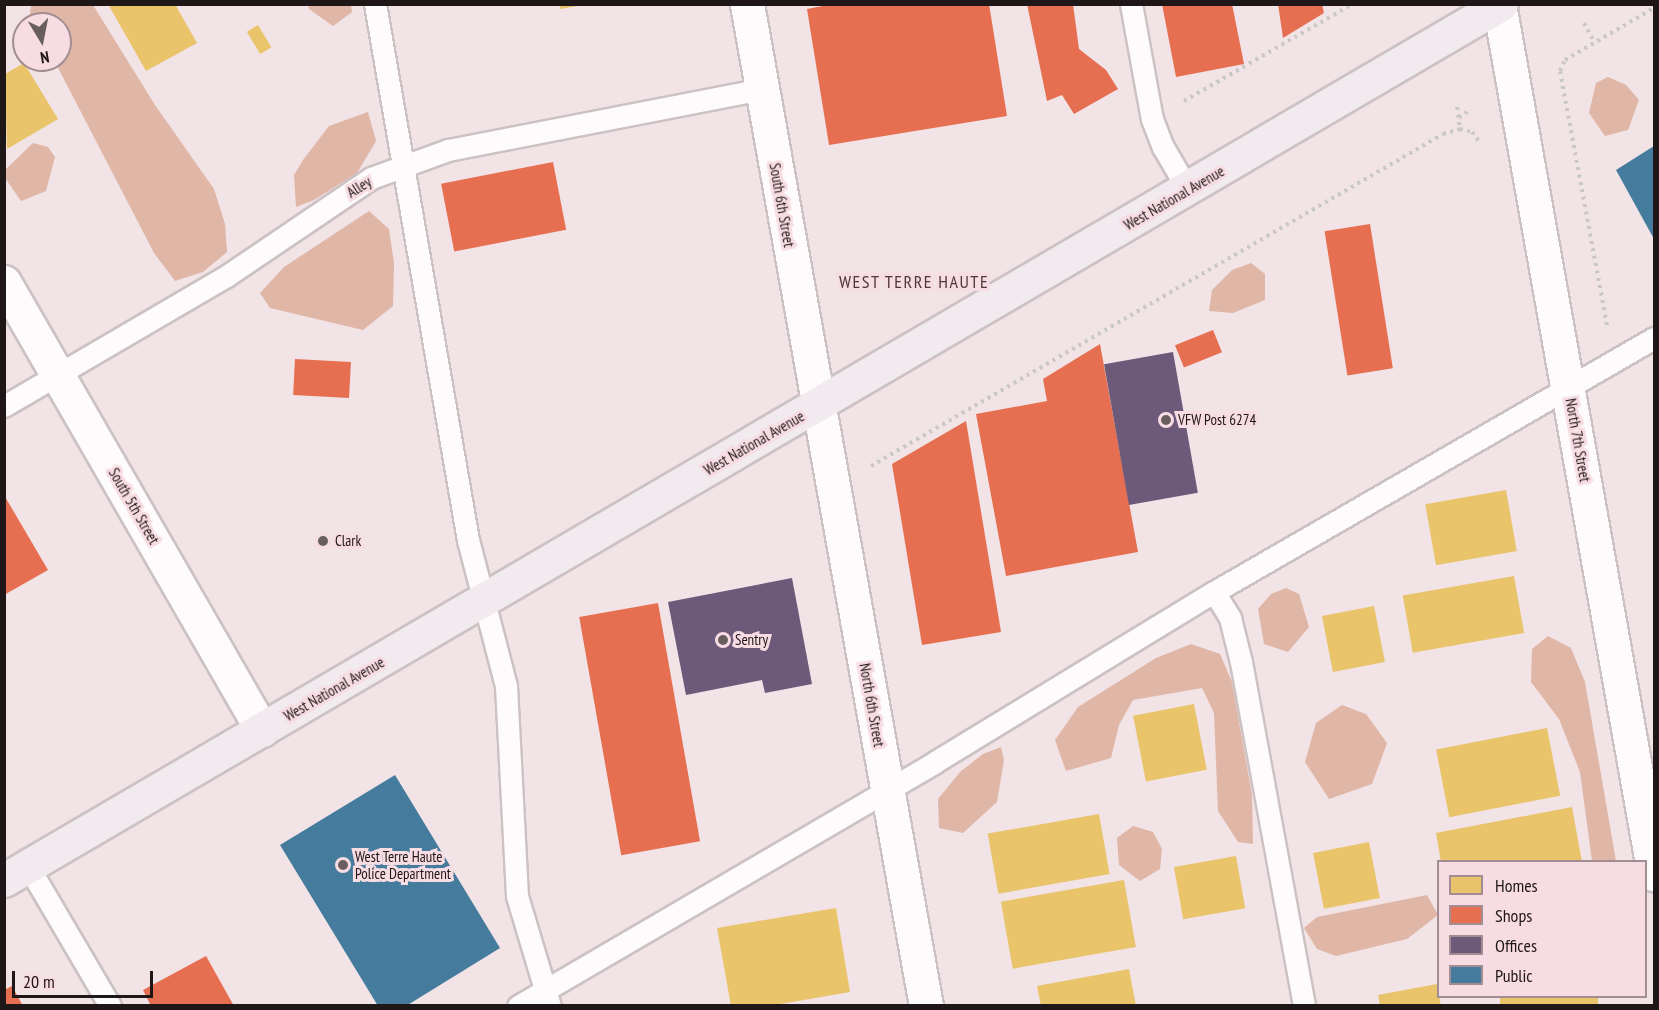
<!DOCTYPE html>
<style>
body{margin:0}
#map{position:relative;width:1659px;height:1010px;overflow:hidden;background:#f1e3e6;font-family:"PT Sans Narrow",sans-serif}
div>[style]{position:absolute}
[style*='--x']{left:calc(var(--x)*1px);top:calc(var(--y)*1px);width:calc(var(--w)*1px);rotate:calc(var(--a)*1deg)}
.forest>*{inset:0;background:#e0b6a6}
.homes>*{inset:0;background:#e9c46a;transform-origin:0 0}
.shops>*{inset:0;background:#e76f51;transform-origin:0 0}
.offices>*{inset:0;background:#6d597a;transform-origin:0 0}
.public>*{inset:0;background:#457b9d}
.path>*{height:4px;margin-top:-2px;transform-origin:0;background:repeating-linear-gradient(90deg,#cac7c7 0 3px,transparent 0 7.5px)}
.roads{filter:drop-shadow(2px 0 #ccc1c3) drop-shadow(-2px 0 #ccc1c3) drop-shadow(0 2px #ccc1c3) drop-shadow(0 -2px #ccc1c3)}
.lane>*{height:21px;margin:-10.5px;padding:0 10.5px;transform-origin:10.5px;border-radius:10.5px;background:#fdfbfb}
.street>*{height:33px;margin:-16.5px;padding:0 16.5px;transform-origin:16.5px;border-radius:16.5px;background:#fdfbfb}
.primary>*{height:33px;margin:-16.5px;padding:0 16.5px;transform-origin:16.5px;border-radius:16.5px;background:#f1eaee}
.dots>*{width:16px;height:16px;translate:-50% -50%;box-sizing:border-box;border:3px solid #f7dde3;border-radius:50%}
span{translate:-50% -50%;white-space:nowrap;text-align:center;line-height:1.15;-webkit-text-stroke:6px #f7dde3;paint-order:stroke}
.street-label{font-size:15px;color:#1f1618}
.poi-label{font-size:15px;color:#1f1618}
.left{translate:0 -50%;text-align:left}
.quarter-label{font-size:18px;color:#4b383c;letter-spacing:1.5px}
.frame{position:absolute;inset:0;border:6px solid #1f1618;pointer-events:none}
.legend{position:absolute;left:1437px;top:860px;width:210px;height:138px;box-sizing:border-box;background:#f7dde3;border:2px solid #a18d92;margin:0;padding:8px 10px;list-style:none;font-size:18px;color:#1f1618}
.legend li{display:flex;align-items:center;gap:12px;height:30px}
.legend b{width:30px;border:2px solid #a18d92}
.north{position:absolute;left:12px;top:12px;width:60px;height:60px;box-sizing:border-box;background:#f7dde3;border:2px solid #a18d92;border-radius:50%;rotate:170deg;font-size:16px;font-weight:700;line-height:24px;text-align:center;color:#1f1618}
.north::after{content:'';display:block;margin:auto;width:21px;height:27px;background:#685e60;clip-path:polygon(50% 0,100% 100%,50% 72%,0 100%)}
.scale{position:absolute;left:12px;top:971px;width:141px;height:27px;box-sizing:border-box;border:3px solid #1f1618;border-top:0;padding-left:8px;font-size:18px;line-height:21px;white-space:nowrap;color:#1f1618;-webkit-text-stroke:4px #f7dde3;paint-order:stroke}
</style>
<div id="map">
<div class="forest">
<div style="clip-path:polygon(31px 5px,93px 5px,155px 105px,214px 189px,225px 224px,227px 252px,203px 272px,175px 281px,154px 253px,54px 60px,60px 60px,60px 24px,29px 24px)"></div>
<div style="clip-path:polygon(308px 5px,351px 5px,352px 12px,333px 26px,309px 9px)"></div>
<div style="clip-path:polygon(1608px 77px,1626px 85px,1639px 100px,1628px 130px,1605px 136px,1589px 113px,1596px 83px)"></div>
<div style="clip-path:polygon(368px 112px,376px 141px,357px 173px,314px 200px,296px 207px,294px 175px,303px 160px,329px 126px)"></div>
<div style="clip-path:polygon(33px 143px,48px 147px,55px 157px,46px 191px,21px 201px,5px 178px,5px 170px)"></div>
<div style="clip-path:polygon(369px 211px,389px 229px,394px 263px,393px 306px,363px 330px,270px 308px,260px 293px,284px 267px)"></div>
<div style="clip-path:polygon(1251px 263px,1265px 274px,1265px 300px,1233px 313px,1209px 311px,1212px 290px,1232px 270px)"></div>
<div style="clip-path:polygon(1286px 588px,1299px 594px,1309px 627px,1288px 652px,1264px 644px,1258px 609px,1271px 594px)"></div>
<div style="clip-path:polygon(1548px 636px,1571px 648px,1585px 682px,1616px 861px,1592px 861px,1580px 772px,1559px 719px,1531px 682px,1532px 649px)"></div>
<div style="clip-path:polygon(1191px 644px,1220px 654px,1232px 682px,1252px 795px,1253px 844px,1238px 842px,1218px 811px,1214px 713px,1202px 688px,1133px 700px,1119px 725px,1111px 758px,1066px 771px,1055px 740px,1078px 707px,1156px 658px)"></div>
<div style="clip-path:polygon(1342px 705px,1366px 714px,1387px 743px,1372px 784px,1329px 799px,1305px 762px,1316px 723px)"></div>
<div style="clip-path:polygon(1001px 747px,1004px 760px,997px 802px,963px 833px,939px 828px,938px 799px,960px 772px,983px 754px)"></div>
<div style="clip-path:polygon(1133px 826px,1153px 832px,1162px 849px,1160px 869px,1140px 881px,1119px 865px,1117px 838px)"></div>
<div style="clip-path:polygon(1427px 895px,1438px 915px,1407px 939px,1336px 956px,1317px 949px,1304px 928px,1317px 917px)"></div>
</div>
<div class="homes">
<div style="clip-path:polygon(108px 4px,175px 4px,197px 43px,146px 71px)"></div>
<div style="clip-path:polygon(560px 4px,578px 4px,578px 6px,560px 9px)"></div>
<div style="left:258px;top:25px;width:26px;height:13px;rotate:59deg"></div>
<div style="clip-path:polygon(24px 63px,58px 119px,7px 149px,5px 74px)"></div>
<div style="left:1506px;top:490px;width:62px;height:82px;rotate:80deg"></div>
<div style="left:1514px;top:576px;width:58px;height:113px;rotate:80deg"></div>
<div style="left:1374px;top:606px;width:57px;height:53px;rotate:79deg"></div>
<div style="left:1194px;top:704px;width:67px;height:62px;rotate:79deg"></div>
<div style="left:1547px;top:728px;width:69px;height:113px;rotate:79deg"></div>
<div style="clip-path:polygon(1572px 807px,1582px 862px,1441px 862px,1436px 833px)"></div>
<div style="left:1099px;top:814px;width:61px;height:113px;rotate:80deg"></div>
<div style="left:1369px;top:842px;width:57px;height:57px;rotate:79deg"></div>
<div style="left:1236px;top:856px;width:53px;height:63px;rotate:80deg"></div>
<div style="left:1124px;top:880px;width:68px;height:125px;rotate:80deg"></div>
<div style="clip-path:polygon(836px 908px,850px 992px,769px 1006px,731px 1006px,717px 928px)"></div>
<div style="clip-path:polygon(1129px 969px,1136px 1006px,1041px 1006px,1037px 986px)"></div>
<div style="clip-path:polygon(1437px 984px,1441px 1006px,1380px 1006px,1378px 995px)"></div>
<div style="left:1500px;top:996px;width:98px;height:10px"></div>
</div>
<div class="shops">
<div style="clip-path:polygon(833px 4px,989px 4px,1007px 116px,829px 145px,807px 9px)"></div>
<div style="clip-path:polygon(1027px 4px,1073px 4px,1079px 49px,1106px 70px,1118px 89px,1074px 114px,1062px 95px,1047px 101px)"></div>
<div style="clip-path:polygon(1162px 4px,1232px 4px,1244px 64px,1176px 77px)"></div>
<div style="clip-path:polygon(1278px 4px,1322px 4px,1324px 13px,1283px 38px)"></div>
<div style="left:553px;top:162px;width:69px;height:114px;rotate:79deg"></div>
<div style="left:1370px;top:224px;width:146px;height:46px;rotate:81deg"></div>
<div style="left:1213px;top:330px;width:24px;height:41px;rotate:68deg"></div>
<div style="clip-path:polygon(1100px 344px,1138px 552px,1006px 576px,976px 414px,1047px 401px,1043px 379px)"></div>
<div style="left:295px;top:359px;width:56px;height:36px;rotate:3deg"></div>
<div style="clip-path:polygon(966px 421px,1001px 632px,922px 645px,892px 464px)"></div>
<div style="clip-path:polygon(4px 495px,48px 570px,4px 595px)"></div>
<div style="left:658px;top:603px;width:242px;height:80px;rotate:80deg"></div>
<div style="clip-path:polygon(206px 956px,234px 1006px,151px 1006px,143px 990px)"></div>
<div style="clip-path:polygon(12px 986px,23px 1006px,4px 1006px,4px 990px)"></div>
</div>
<div class="offices">
<div style="left:1173px;top:352px;width:143px;height:70px;rotate:80deg"></div>
<div style="clip-path:polygon(792px 578px,812px 684px,765px 693px,762px 680px,686px 695px,668px 602px)"></div>
</div>
<div class="public">
<div style="clip-path:polygon(1654px 146px,1654px 239px,1616px 170px)"></div>
<div style="clip-path:polygon(395px 775px,500px 948px,406px 1006px,378px 1006px,280px 845px)"></div>
</div>
<div class="path">
<div style="--x:1584;--y:23;--w:21;--a:62"></div>
<div style="--x:1184;--y:101;--w:195;--a:-29.9"></div>
<div style="--x:1457;--y:107;--w:22;--a:82"></div>
<div style="--x:1459;--y:118;--w:15;--a:-37"></div>
<div style="--x:1607;--y:325;--w:258;--a:-100.5"></div>
<div style="--x:1560;--y:71;--w:12;--a:-66"></div>
<div style="--x:1565;--y:60;--w:103;--a:-30.3"></div>
<div style="--x:871;--y:466;--w:661;--a:-30.13"></div>
<div style="--x:1443;--y:134;--w:18;--a:-16"></div>
<div style="--x:1460;--y:129;--w:12;--a:14"></div>
<div style="--x:1472;--y:132;--w:11;--a:52"></div>
</div>
<div class="roads">
<div class="lane">
<div style="--x:375;--y:4;--w:544;--a:80.16"></div>
<div style="--x:468;--y:540;--w:151;--a:75.4"></div>
<div style="--x:506;--y:686;--w:210;--a:87"></div>
<div style="--x:517;--y:896;--w:115;--a:73.3"></div>
<div style="--x:1131;--y:4;--w:117;--a:79.7"></div>
<div style="--x:1152;--y:119;--w:30;--a:69"></div>
<div style="--x:1163;--y:147;--w:50;--a:59.8"></div>
<div style="--x:4;--y:406;--w:256;--a:-30.3"></div>
<div style="--x:225;--y:277;--w:176;--a:-34.1"></div>
<div style="--x:371;--y:178;--w:82;--a:-20"></div>
<div style="--x:448;--y:150;--w:320;--a:-11"></div>
<div style="--x:1214;--y:592;--w:31;--a:58"></div>
<div style="--x:1230;--y:618;--w:45;--a:76"></div>
<div style="--x:1241;--y:662;--w:350;--a:79.6"></div>
<div style="--x:28;--y:866;--w:162;--a:59.6"></div>
<div style="--x:518;--y:1006;--w:483;--a:-30.3"></div>
<div style="--x:935;--y:762;--w:327;--a:-31.4"></div>
<div style="--x:1214;--y:592;--w:508;--a:-30"></div>
</div>
<div class="street">
<div style="--x:747;--y:4;--w:1018;--a:79.87"></div>
<div style="--x:1499;--y:4;--w:884;--a:79.9"></div>
<div style="--x:4;--y:282;--w:517;--a:60.06"></div>
</div>
<div class="primary">
<div style="--x:4;--y:880;--w:1734;--a:-30.33"></div>
</div>
</div>
<div class="dots">
<div style="left:1166px;top:420px;background:#685e60"></div>
<div style="left:323px;top:541px;background:#685e60"></div>
<div style="left:723px;top:640px;background:#685e60"></div>
<div style="left:343px;top:865px;background:#685e60"></div>
</div>
<div class="street-label">
<span style="left:359px;top:187px;rotate:-32deg">Alley</span>
<span style="left:1174px;top:198px;rotate:-30deg">West National Avenue</span>
<span style="left:782px;top:205px;rotate:80deg">South 6th Street</span>
<span style="left:1578px;top:440px;rotate:80deg">North 7th Street</span>
<span style="left:754px;top:443px;rotate:-30deg">West National Avenue</span>
<span style="left:134px;top:506px;rotate:60deg">South 5th Street</span>
<span style="left:334px;top:689px;rotate:-30deg">West National Avenue</span>
<span style="left:872px;top:705px;rotate:80deg">North 6th Street</span>
</div>
<div class="poi-label">
<span class="left" style="left:1178px;top:420px">VFW Post 6274</span>
<span class="left" style="left:335px;top:541px">Clark</span>
<span class="left" style="left:735px;top:640px">Sentry</span>
<span class="left" style="left:355px;top:865px">West Terre Haute<br>Police Department</span>
</div>
<div class="quarter-label">
<span style="left:914px;top:282px">WEST TERRE HAUTE</span>
</div>
<div class="frame"></div>
<ul class="legend">
<li><b style="height:16px;background:#e9c46a"></b>Homes</li>
<li><b style="height:16px;background:#e76f51"></b>Shops</li>
<li><b style="height:16px;background:#6d597a"></b>Offices</li>
<li><b style="height:16px;background:#457b9d"></b>Public</li>
</ul>
<div class="north">N</div>
<div class="scale">20 m</div>
</div>
